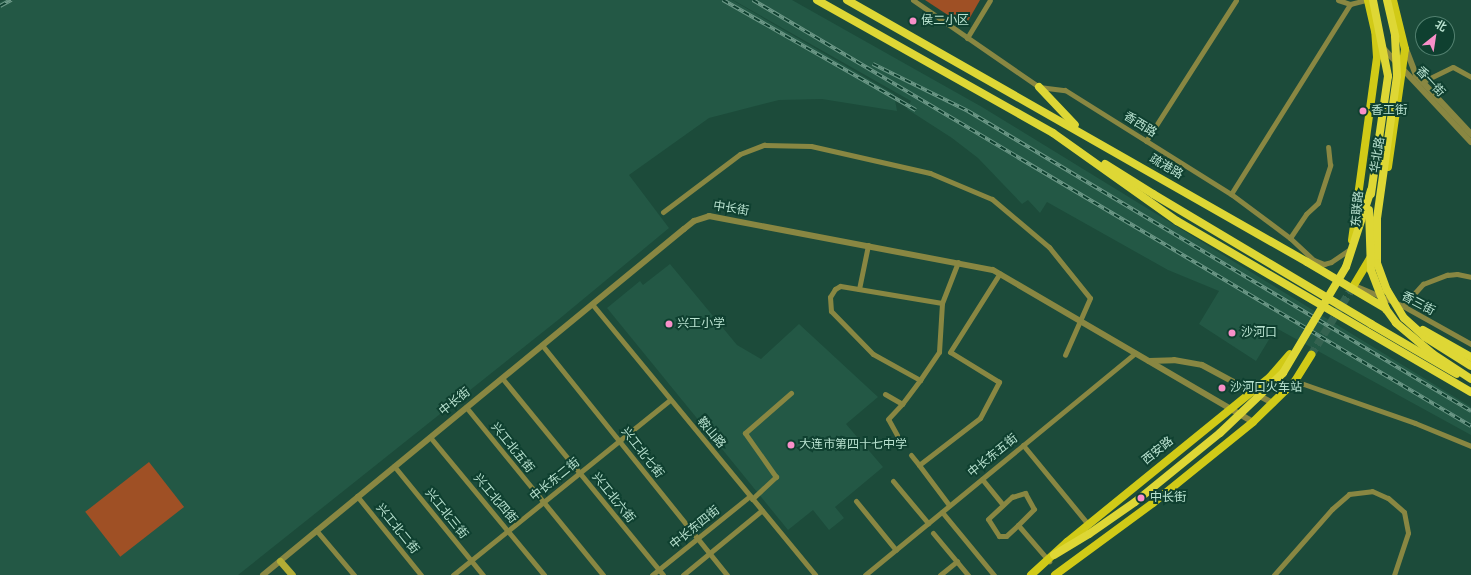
<!DOCTYPE html>
<meta charset="utf-8">
<style>
body{margin:0}
#map{position:relative;width:1471px;height:575px;overflow:hidden;background:#1c4b3a;font-family:"Zilla Slab","Noto Sans SC",serif}
div>[style]{position:absolute}
[style*='--x']{left:calc(var(--x)*1px);top:calc(var(--y)*1px);width:calc(var(--w)*1px);rotate:calc(var(--a)*1deg)}
.built>*{inset:0;background:#235845}
.green>*{inset:0;background:#9f5025;transform-origin:0 0}
.primary-tunnel>*{height:8px;margin-top:-4px;transform-origin:0;background:repeating-linear-gradient(90deg,#346250 0 8px,transparent 0 12px)}
.minor>*{height:5px;margin:-2.5px;padding:0 2.5px;transform-origin:2.5px;border-radius:2.5px;background:#898742}
.tertiary>*{height:6px;margin:-3px;padding:0 3px;transform-origin:3px;border-radius:3px;background:#898742}
.secondary>*{height:7px;margin:-3.5px;padding:0 3.5px;transform-origin:3.5px;border-radius:3.5px;background:#b2ad35}
.primary>*{height:8px;margin:-4px;padding:0 4px;transform-origin:4px;border-radius:4px;background:#d1ca17}
.trunk>*{height:8px;margin:-4px;padding:0 4px;transform-origin:4px;border-radius:4px;background:#ded735}
.rail>*{height:3.5px;margin-top:-1.75px;transform-origin:0;background:repeating-linear-gradient(90deg,#0f4030 0 6px,#6c9887 0 12px);box-sizing:border-box;border-block:1px solid #6c9887}
.trunk-bridge>*{height:8px;margin:-4px;padding:0 4px;transform-origin:4px;border-radius:4px;background:#ded735}
.dots>*{width:11px;height:11px;translate:-50% -50%;box-sizing:border-box;border:2px solid #0f4030;border-radius:50%}
span{translate:-50% -50%;white-space:nowrap;text-align:center;line-height:1.15;-webkit-text-stroke:4px #0f4030;paint-order:stroke}
.poi-label{font-size:12px;color:#b9e2d0}
.left{translate:0 -50%;text-align:left}
.street-label{font-size:12px;color:#b9e2d0}
.north{position:absolute;left:1415px;top:16px;width:40px;height:40px;box-sizing:border-box;background:#0f4030;border:1px solid #538170;border-radius:50%;rotate:30deg;font-size:11px;font-weight:700;line-height:16px;text-align:center;color:#b9e2d0}
.north::after{content:'';display:block;margin:auto;width:14px;height:18px;background:#f98fc9;clip-path:polygon(50% 0,100% 100%,50% 72%,0 100%)}
</style>
<div id="map">
<div class="built">
<div style="clip-path:polygon(5px 0,732px 0,894px 94px,897px 111px,822px 99px,779px 100px,709px 118px,629px 175px,669px 228px,558px 320px,238px 575px,0 575px,0 2px)"></div>
<div style="clip-path:polygon(733px 0,792px 0,982px 107px,1471px 407px,1471px 435px,1276px 328px,1256px 361px,1199px 324px,1219px 291px,1168px 270px,1047px 202px,1040px 213px,1028px 200px,1022px 204px,978px 158px,952px 138px,907px 109px,911px 101px)"></div>
<div style="clip-path:polygon(670px 264px,737px 345px,761px 359px,799px 324px,878px 397px,846px 424px,883px 467px,835px 507px,844px 518px,829px 530px,813px 510px,788px 530px,607px 308px,640px 281px,643px 285px)"></div>
</div>
<div class="green">
<div style="clip-path:polygon(925px 0,980px 0,968px 21px,960px 23px)"></div>
<div style="left:149px;top:462px;width:57px;height:81px;rotate:52deg"></div>
</div>
<div class="primary-tunnel">
<div style="--x:1311;--y:355;--w:82;--a:-58.4"></div>
</div>
<div class="minor">
<div style="--x:913;--y:0;--w:153;--a:34.6"></div>
<div style="--x:1039;--y:87;--w:26;--a:7"></div>
<div style="--x:1065;--y:90;--w:196;--a:32.1"></div>
<div style="--x:1231;--y:194;--w:74;--a:36.7"></div>
<div style="--x:1290;--y:238;--w:33;--a:43"></div>
<div style="--x:1314;--y:260;--w:11;--a:22"></div>
<div style="--x:1324;--y:264;--w:7;--a:-16"></div>
<div style="--x:1331;--y:262;--w:23;--a:-34"></div>
<div style="--x:1338;--y:0;--w:13;--a:18"></div>
<div style="--x:1350;--y:4;--w:16;--a:-14"></div>
<div style="--x:967;--y:38;--w:44;--a:-58.8"></div>
<div style="--x:1422;--y:82;--w:34;--a:-26"></div>
<div style="--x:1453;--y:67;--w:21;--a:29"></div>
<div style="--x:1146;--y:141;--w:167;--a:-57.4"></div>
<div style="--x:1231;--y:194;--w:224;--a:-57.9"></div>
<div style="--x:663;--y:212;--w:96;--a:-37"></div>
<div style="--x:740;--y:154;--w:26;--a:-21"></div>
<div style="--x:764;--y:145;--w:47;--a:1.2"></div>
<div style="--x:811;--y:146;--w:122;--a:12.8"></div>
<div style="--x:930;--y:173;--w:67;--a:22.8"></div>
<div style="--x:992;--y:199;--w:75;--a:40.1"></div>
<div style="--x:1049;--y:247;--w:65;--a:51.2"></div>
<div style="--x:1090;--y:298;--w:62;--a:113.7"></div>
<div style="--x:1290;--y:238;--w:29;--a:-56"></div>
<div style="--x:1306;--y:214;--w:16;--a:-43"></div>
<div style="--x:1318;--y:203;--w:40;--a:-72"></div>
<div style="--x:1330;--y:165;--w:18;--a:-96"></div>
<div style="--x:1354;--y:285;--w:53;--a:23.2"></div>
<div style="--x:1403;--y:306;--w:78;--a:29.2"></div>
<div style="--x:859;--y:289;--w:45;--a:-78.4"></div>
<div style="--x:942;--y:303;--w:44;--a:-68.7"></div>
<div style="--x:592;--y:304;--w:351;--a:50.5"></div>
<div style="--x:1403;--y:306;--w:30;--a:-48"></div>
<div style="--x:1423;--y:284;--w:26;--a:-21"></div>
<div style="--x:1447;--y:275;--w:10;--a:-6"></div>
<div style="--x:1457;--y:274;--w:14;--a:12"></div>
<div style="--x:542;--y:345;--w:295;--a:51.2"></div>
<div style="--x:502;--y:378;--w:254;--a:50.7"></div>
<div style="--x:1295;--y:381;--w:127;--a:19.3"></div>
<div style="--x:1415;--y:423;--w:61;--a:22.3"></div>
<div style="--x:885;--y:394;--w:20;--a:30"></div>
<div style="--x:902;--y:404;--w:30;--a:-53"></div>
<div style="--x:920;--y:380;--w:34;--a:-56"></div>
<div style="--x:939;--y:352;--w:49;--a:-86.5"></div>
<div style="--x:942;--y:303;--w:103;--a:-170.5"></div>
<div style="--x:840;--y:286;--w:6;--a:149"></div>
<div style="--x:835;--y:289;--w:9;--a:122"></div>
<div style="--x:830;--y:297;--w:14;--a:86"></div>
<div style="--x:831;--y:311;--w:60;--a:45.7"></div>
<div style="--x:873;--y:354;--w:54;--a:29"></div>
<div style="--x:466;--y:407;--w:217;--a:50.8"></div>
<div style="--x:897;--y:435;--w:18;--a:-119"></div>
<div style="--x:888;--y:419;--w:21;--a:-47"></div>
<div style="--x:430;--y:437;--w:179;--a:50.4"></div>
<div style="--x:1023;--y:445;--w:102;--a:50.6"></div>
<div style="--x:911;--y:455;--w:13;--a:51"></div>
<div style="--x:394;--y:466;--w:141;--a:50.8"></div>
<div style="--x:982;--y:479;--w:33;--a:51"></div>
<div style="--x:893;--y:481;--w:55;--a:50.2"></div>
<div style="--x:357;--y:496;--w:102;--a:51"></div>
<div style="--x:752;--y:499;--w:33;--a:-43"></div>
<div style="--x:776;--y:477;--w:54;--a:-125.2"></div>
<div style="--x:745;--y:433;--w:61;--a:-41"></div>
<div style="--x:856;--y:501;--w:63;--a:50.8"></div>
<div style="--x:949;--y:505;--w:50;--a:-126.9"></div>
<div style="--x:919;--y:465;--w:77;--a:-37.6"></div>
<div style="--x:980;--y:418;--w:41;--a:-62.2"></div>
<div style="--x:999;--y:382;--w:57;--a:-148.5"></div>
<div style="--x:950;--y:352;--w:93;--a:-57.7"></div>
<div style="--x:942;--y:512;--w:82;--a:50.5"></div>
<div style="--x:1018;--y:525;--w:16;--a:137"></div>
<div style="--x:1006;--y:536;--w:7;--a:180"></div>
<div style="--x:999;--y:536;--w:20;--a:-123"></div>
<div style="--x:988;--y:519;--w:33;--a:-43"></div>
<div style="--x:1012;--y:497;--w:14;--a:-17"></div>
<div style="--x:1025;--y:493;--w:18;--a:61"></div>
<div style="--x:1034;--y:509;--w:23;--a:135"></div>
<div style="--x:1018;--y:525;--w:48;--a:49.3"></div>
<div style="--x:316;--y:530;--w:59;--a:49.8"></div>
<div style="--x:933;--y:533;--w:55;--a:50.2"></div>
<div style="--x:453;--y:575;--w:279;--a:-38.9"></div>
<div style="--x:652;--y:575;--w:126;--a:-38.9"></div>
<div style="--x:683;--y:575;--w:102;--a:-39.4"></div>
<div style="--x:865;--y:575;--w:350;--a:-39.4"></div>
<div style="--x:940;--y:575;--w:22;--a:-39"></div>
<div style="--x:1274;--y:575;--w:88;--a:-48.7"></div>
<div style="--x:1332;--y:509;--w:23;--a:-41"></div>
<div style="--x:1349;--y:494;--w:23;--a:-7"></div>
<div style="--x:1372;--y:491;--w:17;--a:24"></div>
<div style="--x:1388;--y:498;--w:21;--a:41"></div>
<div style="--x:1404;--y:512;--w:21;--a:79"></div>
<div style="--x:1408;--y:533;--w:44;--a:108.4"></div>
</div>
<div class="tertiary">
<div style="--x:1383;--y:48;--w:129;--a:46.9"></div>
<div style="--x:1406;--y:49;--w:28;--a:69"></div>
<div style="--x:1416;--y:75;--w:81;--a:47"></div>
<div style="--x:1149;--y:361;--w:25;--a:-2"></div>
<div style="--x:1174;--y:360;--w:28;--a:10"></div>
<div style="--x:1202;--y:365;--w:81;--a:28.2"></div>
<div style="--x:1241;--y:385;--w:20;--a:-3"></div>
<div style="--x:263;--y:575;--w:545;--a:-39.42"></div>
<div style="--x:684;--y:229;--w:13;--a:-39"></div>
<div style="--x:694;--y:221;--w:16;--a:-18"></div>
<div style="--x:709;--y:216;--w:289;--a:10.8"></div>
<div style="--x:993;--y:270;--w:301;--a:30.3"></div>
</div>
<div class="secondary">
<div style="--x:280;--y:561;--w:18;--a:49"></div>
</div>
<div class="primary">
<div style="--x:1388;--y:167;--w:119;--a:-81.8"></div>
<div style="--x:1405;--y:49;--w:50;--a:-103.8"></div>
<div style="--x:1352;--y:240;--w:185;--a:-82.2"></div>
<div style="--x:1377;--y:57;--w:26;--a:-94"></div>
<div style="--x:1375;--y:31;--w:32;--a:-103"></div>
<div style="--x:1354;--y:285;--w:35;--a:-59"></div>
<div style="--x:1031;--y:575;--w:49;--a:-42.5"></div>
<div style="--x:1067;--y:542;--w:262;--a:-39.1"></div>
<div style="--x:1270;--y:377;--w:30;--a:-49"></div>
<div style="--x:1055;--y:575;--w:122;--a:-36.3"></div>
<div style="--x:1153;--y:503;--w:129;--a:-39"></div>
<div style="--x:1253;--y:422;--w:59;--a:-44.3"></div>
<div style="--x:1295;--y:381;--w:31;--a:-58"></div>
</div>
<div class="trunk">
<div style="--x:817;--y:0;--w:271;--a:29.4"></div>
<div style="--x:1053;--y:133;--w:152;--a:35.4"></div>
<div style="--x:1177;--y:221;--w:340;--a:30.2"></div>
<div style="--x:847;--y:0;--w:529;--a:29.66"></div>
<div style="--x:1039;--y:87;--w:52;--a:46.5"></div>
<div style="--x:1105;--y:164;--w:57;--a:32"></div>
<div style="--x:1371;--y:324;--w:99;--a:30.2"></div>
<div style="--x:1054;--y:555;--w:41;--a:-31"></div>
</div>
<div class="rail">
<div style="--x:723;--y:0;--w:222;--a:29.7"></div>
<div style="--x:753;--y:0;--w:835;--a:30.68"></div>
<div style="--x:0;--y:6;--w:13;--a:-29"></div>
<div style="--x:873;--y:64;--w:106;--a:26.3"></div>
<div style="--x:968;--y:111;--w:586;--a:30.81"></div>
</div>
<div class="trunk-bridge">
<div style="--x:1387;--y:0;--w:37;--a:77"></div>
<div style="--x:1395;--y:36;--w:40;--a:87.1"></div>
<div style="--x:1397;--y:76;--w:144;--a:98"></div>
<div style="--x:1377;--y:219;--w:44;--a:90"></div>
<div style="--x:1377;--y:263;--w:29;--a:70"></div>
<div style="--x:1387;--y:290;--w:33;--a:59"></div>
<div style="--x:1404;--y:318;--w:28;--a:42"></div>
<div style="--x:1425;--y:337;--w:54;--a:32.2"></div>
<div style="--x:1153;--y:194;--w:254;--a:30.8"></div>
<div style="--x:1371;--y:194;--w:119;--a:-81.8"></div>
<div style="--x:1388;--y:76;--w:77;--a:-101.2"></div>
<div style="--x:1369;--y:210;--w:60;--a:88.1"></div>
<div style="--x:1371;--y:270;--w:42;--a:69"></div>
<div style="--x:1386;--y:309;--w:17;--a:54"></div>
<div style="--x:1396;--y:323;--w:48;--a:40"></div>
<div style="--x:1433;--y:354;--w:45;--a:33.3"></div>
<div style="--x:1307;--y:262;--w:91;--a:30.5"></div>
<div style="--x:1423;--y:330;--w:55;--a:29.4"></div>
<div style="--x:1089;--y:534;--w:56;--a:-34.8"></div>
<div style="--x:1135;--y:502;--w:109;--a:-39.1"></div>
<div style="--x:1220;--y:433;--w:87;--a:-43.6"></div>
<div style="--x:1283;--y:373;--w:123;--a:-59.3"></div>
<div style="--x:1346;--y:267;--w:81;--a:-72"></div>
</div>
<div class="dots">
<div style="left:913px;top:21px;background:#f98fc9"></div>
<div style="left:1363px;top:111px;background:#f98fc9"></div>
<div style="left:669px;top:324px;background:#f98fc9"></div>
<div style="left:1232px;top:333px;background:#f98fc9"></div>
<div style="left:1222px;top:388px;background:#f98fc9"></div>
<div style="left:791px;top:445px;background:#f98fc9"></div>
<div style="left:1141px;top:498px;background:#f98fc9"></div>
</div>
<div class="poi-label">
<span class="left" style="left:921px;top:21px">侯二小区</span>
<span class="left" style="left:1371px;top:111px">香工街</span>
<span class="left" style="left:677px;top:324px">兴工小学</span>
<span class="left" style="left:1241px;top:333px">沙河口</span>
<span class="left" style="left:1230px;top:388px">沙河口火车站</span>
<span class="left" style="left:799px;top:445px">大连市第四十七中学</span>
<span class="left" style="left:1150px;top:498px">中长街</span>
</div>
<div class="street-label">
<span style="left:1430px;top:82px;rotate:47deg">香一街</span>
<span style="left:1140px;top:125px;rotate:32deg">香西路</span>
<span style="left:1378px;top:155px;rotate:-81deg">华北路</span>
<span style="left:1166px;top:167px;rotate:30deg">疏港路</span>
<span style="left:731px;top:209px;rotate:9deg">中长街</span>
<span style="left:1358px;top:209px;rotate:-85deg">东联路</span>
<span style="left:1418px;top:304px;rotate:28deg">香三街</span>
<span style="left:455px;top:402px;rotate:-39deg">中长街</span>
<span style="left:711px;top:433px;rotate:50deg">鞍山路</span>
<span style="left:512px;top:448px;rotate:51deg">兴工北五街</span>
<span style="left:1158px;top:451px;rotate:-39deg">西安路</span>
<span style="left:642px;top:453px;rotate:52deg">兴工北七街</span>
<span style="left:993px;top:456px;rotate:-39deg">中长东五街</span>
<span style="left:555px;top:480px;rotate:-39deg">中长东二街</span>
<span style="left:613px;top:498px;rotate:51deg">兴工北六街</span>
<span style="left:495px;top:499px;rotate:50deg">兴工北四街</span>
<span style="left:446px;top:514px;rotate:51deg">兴工北三街</span>
<span style="left:695px;top:528px;rotate:-39deg">中长东四街</span>
<span style="left:397px;top:529px;rotate:51deg">兴工北二街</span>
</div>
<div class="north">北</div>
</div>
